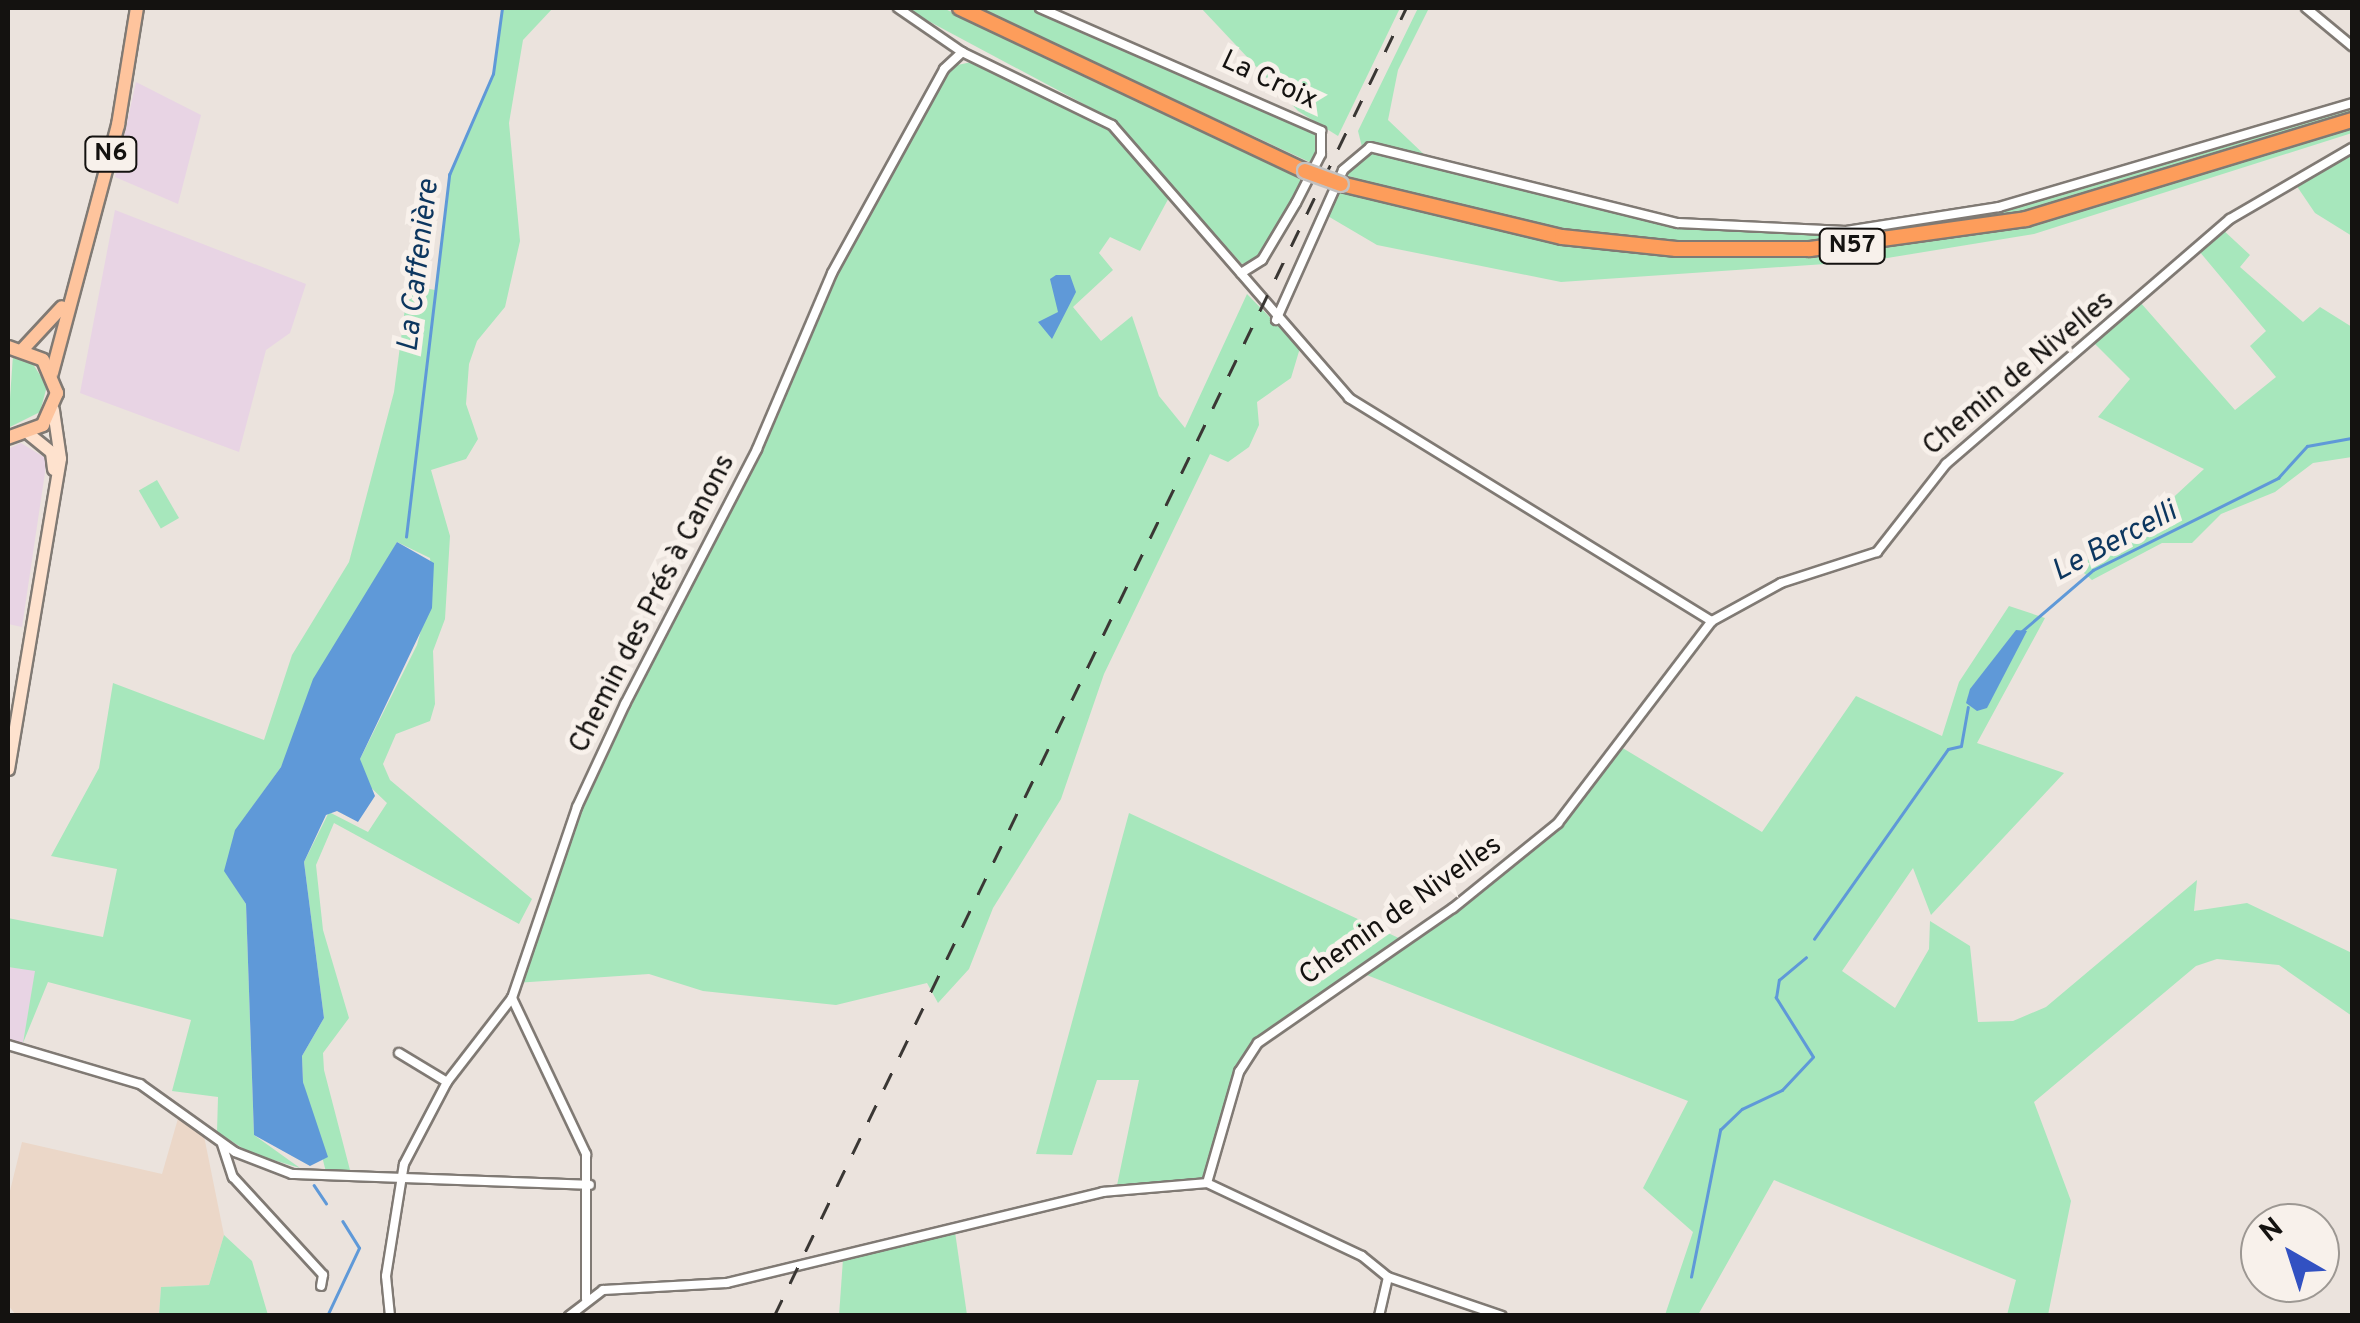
<!DOCTYPE html>
<meta charset="utf-8">
<style>
body{margin:0}
#map{position:relative;width:2360px;height:1323px;overflow:hidden;background:#ebe3dd;font-family:Overpass,sans-serif}
div>[style]{position:absolute}
[style*='--x']{left:calc(var(--x)*1px);top:calc(var(--y)*1px);width:calc(var(--w)*1px);rotate:calc(var(--a)*1deg)}
.commercial>*{inset:0;background:#e8d4e4}
.medical>*{inset:0;background:#ebd7c8}
.green>*{inset:0;background:#a7e7bc;transform-origin:0 0}
.water>*{inset:0;background:#5f99d8}
.stream>*{height:2.5px;margin:-1.25px;padding:0 1.25px;transform-origin:1.25px;border-radius:1.25px;background:#5f99d8}
.roads{filter:drop-shadow(2px 0 #807a74) drop-shadow(-2px 0 #807a74) drop-shadow(0 2px #807a74) drop-shadow(0 -2px #807a74)}
.street>*{height:8px;margin:-4px;padding:0 4px;transform-origin:4px;border-radius:4px;background:#fff}
.secondary>*{height:11px;margin:-5.5px;padding:0 5.5px;transform-origin:5.5px;border-radius:5.5px;background:#fee2ce}
.primary>*{height:12px;margin:-6px;padding:0 6px;transform-origin:6px;border-radius:6px;background:#fec49d}
.highway>*{height:14px;margin:-7px;padding:0 7px;transform-origin:7px;border-radius:7px;background:#fd9d5b}
.rail>*{height:2.5px;margin-top:-1.25px;transform-origin:0;background:repeating-linear-gradient(90deg,#3a3734 0 18px,transparent 0 36px)}
.bridges{filter:drop-shadow(2px 0 #c2c1c1) drop-shadow(-2px 0 #c2c1c1) drop-shadow(0 2px #c2c1c1) drop-shadow(0 -2px #c2c1c1)}
.highway-bridge>*{height:14px;margin:-7px;padding:0 7px;transform-origin:7px;border-radius:7px;background:#fd9d5b}
span{translate:-50% -50%;white-space:nowrap;text-align:center;line-height:1.15;-webkit-text-stroke:10px #f8f1eb;paint-order:stroke}
.shield-label span{padding:2px 8px;background:#f8f1eb;border:2px solid;border-radius:8px;-webkit-text-stroke-width:0}
.shield-label{font-size:25px;color:#141210;font-weight:700}
.street-label{font-size:28px;color:#141210}
.water-label{font-size:30px;color:#0c365f;font-style:italic}
.frame{position:absolute;inset:0;border:10px solid #141210;pointer-events:none}
.north{position:absolute;left:2240px;top:1203px;width:100px;height:100px;box-sizing:border-box;background:#f8f1eb;border:2px solid #9d9893;border-radius:50%;rotate:321deg;font-size:28px;font-weight:700;line-height:40px;text-align:center;color:#141210}
.north::after{content:'';display:block;margin:auto;width:35px;height:45px;background:#3251c2;clip-path:polygon(50% 0,100% 100%,50% 72%,0 100%)}
</style>
<div id="map">
<div class="commercial">
<div style="clip-path:polygon(136px 82px,201px 115px,178px 204px,115px 177px)"></div>
<div style="clip-path:polygon(115px 210px,306px 284px,290px 333px,266px 350px,239px 452px,80px 393px)"></div>
<div style="clip-path:polygon(21px 443px,47px 459px,22px 627px,8px 624px,8px 449px)"></div>
<div style="clip-path:polygon(8px 967px,36px 970px,23px 1043px,8px 1039px)"></div>
</div>
<div class="medical">
<div style="clip-path:polygon(179px 1115px,204px 1136px,224px 1235px,209px 1285px,161px 1287px,159px 1315px,16px 1315px,8px 1305px,8px 1199px,22px 1142px,162px 1174px)"></div>
</div>
<div class="green">
<div style="clip-path:polygon(502px 8px,553px 8px,523px 40px,509px 123px,520px 241px,505px 307px,477px 341px,469px 364px,466px 404px,478px 439px,466px 459px,431px 470px,450px 536px,445px 619px,433px 651px,435px 704px,430px 721px,396px 734px,383px 764px,390px 780px,532px 899px,519px 924px,334px 823px,316px 865px,323px 930px,349px 1018px,323px 1053px,324px 1070px,351px 1174px,326px 1172px,303px 1082px,302px 1056px,324px 1018px,304px 862px,329px 812px,368px 832px,387px 803px,362px 779px,360px 759px,417px 645px,433px 586px,430px 558px,397px 542px,281px 767px,236px 830px,225px 871px,246px 904px,254px 1135px,300px 1168px,250px 1153px,217px 1132px,218px 1097px,172px 1091px,191px 1020px,48px 982px,23px 1043px,35px 971px,8px 967px,8px 918px,103px 937px,117px 869px,51px 856px,99px 768px,113px 683px,264px 740px,292px 655px,349px 562px,394px 392px,408px 285px,435px 290px,449px 175px,493px 74px)"></div>
<div style="clip-path:polygon(904px 8px,943px 8px,1307px 179px,1261px 258px,1242px 264px,1108px 117px)"></div>
<div style="clip-path:polygon(976px 8px,1031px 8px,1315px 129px,1322px 146px,1314px 164px)"></div>
<div style="clip-path:polygon(1201px 8px,1400px 8px,1338px 136px,1298px 111px)"></div>
<div style="clip-path:polygon(1418px 8px,1429px 8px,1398px 70px,1388px 120px,1431px 161px,1380px 146px,1363px 151px,1358px 131px)"></div>
<div style="clip-path:polygon(981px 60px,1114px 130px,1172px 192px,1140px 251px,1110px 237px,1099px 253px,1113px 270px,1073px 307px,1101px 341px,1132px 316px,1159px 396px,1185px 428px,1247px 294px,1300px 348px,1291px 378px,1257px 402px,1259px 425px,1249px 447px,1228px 462px,1210px 454px,1104px 674px,1061px 799px,993px 908px,969px 969px,938px 1003px,927px 983px,836px 1005px,703px 991px,649px 974px,515px 983px,580px 808px,759px 451px,836px 272px,948px 67px)"></div>
<div style="clip-path:polygon(2352px 106px,2352px 114px,2021px 215px,1853px 240px,1645px 240px,1518px 223px,1344px 175px,1370px 149px,1683px 226px,1846px 233px,1998px 209px)"></div>
<div style="clip-path:polygon(2352px 126px,2352px 133px,2034px 234px,1869px 261px,1561px 282px,1377px 245px,1326px 215px,1339px 190px,1517px 235px,1643px 254px,1855px 252px,2024px 225px)"></div>
<div style="clip-path:polygon(2352px 148px,2352px 236px,2315px 213px,2294px 182px)"></div>
<div style="clip-path:polygon(2221px 228px,2250px 255px,2240px 267px,2303px 322px,2320px 307px,2352px 327px,2352px 457px,2313px 463px,2275px 492px,2221px 514px,2192px 543px,2162px 543px,2092px 580px,2077px 567px,2150px 519px,2204px 469px,2098px 417px,2130px 379px,2092px 341px,2140px 302px,2235px 410px,2276px 377px,2250px 346px,2266px 331px,2199px 251px)"></div>
<div style="clip-path:polygon(13px 355px,31px 361px,47px 386px,40px 412px,8px 428px)"></div>
<div style="left:157px;top:480px;width:44px;height:21px;rotate:60deg"></div>
<div style="clip-path:polygon(2009px 606px,2045px 618px,1977px 743px,2064px 773px,1931px 915px,1913px 868px,1842px 971px,1895px 1008px,1929px 949px,1930px 921px,1970px 946px,1978px 1022px,2013px 1021px,2046px 1007px,2197px 880px,2194px 911px,2247px 903px,2352px 953px,2352px 1016px,2279px 965px,2217px 959px,2196px 966px,2034px 1102px,2071px 1201px,2048px 1315px,2007px 1315px,2016px 1280px,1774px 1180px,1698px 1315px,1665px 1315px,1693px 1232px,1643px 1188px,1688px 1101px,1354px 970px,1285px 1020px,1243px 1063px,1207px 1183px,1116px 1190px,1139px 1080px,1097px 1080px,1072px 1155px,1036px 1154px,1129px 813px,1403px 940px,1558px 823px,1616px 744px,1762px 832px,1856px 696px,1942px 736px,1959px 682px)"></div>
<div style="clip-path:polygon(954px 1225px,967px 1315px,839px 1316px,843px 1259px)"></div>
<div style="clip-path:polygon(224px 1235px,252px 1261px,268px 1315px,159px 1315px,161px 1287px,209px 1285px)"></div>
</div>
<div class="water">
<div style="clip-path:polygon(1056px 275px,1070px 275px,1076px 292px,1052px 339px,1038px 322px,1058px 312px,1050px 279px)"></div>
<div style="clip-path:polygon(397px 542px,434px 563px,432px 608px,360px 759px,375px 796px,358px 822px,337px 811px,326px 815px,304px 862px,324px 1018px,302px 1056px,303px 1082px,328px 1157px,310px 1166px,254px 1135px,246px 904px,224px 871px,235px 830px,281px 767px,313px 679px)"></div>
<div style="clip-path:polygon(2016px 630px,2027px 631px,1987px 708px,1977px 711px,1966px 703px,1970px 689px)"></div>
</div>
<div class="stream">
<div style="--x:406;--y:537;--w:365;--a:-83.2"></div>
<div style="--x:449;--y:175;--w:110;--a:-66.5"></div>
<div style="--x:493;--y:74;--w:67;--a:-82.2"></div>
<div style="--x:2021;--y:632;--w:95;--a:-40.7"></div>
<div style="--x:2093;--y:570;--w:207;--a:-26.4"></div>
<div style="--x:2278;--y:478;--w:43;--a:-47.8"></div>
<div style="--x:2307;--y:446;--w:46;--a:-10.1"></div>
<div style="--x:1814;--y:939;--w:232;--a:-54.8"></div>
<div style="--x:1948;--y:749;--w:13;--a:-13"></div>
<div style="--x:1961;--y:746;--w:39;--a:-80"></div>
<div style="--x:314;--y:1185;--w:22;--a:56"></div>
<div style="--x:1691;--y:1277;--w:150;--a:-78.8"></div>
<div style="--x:1720;--y:1130;--w:30;--a:-44"></div>
<div style="--x:1742;--y:1109;--w:44;--a:-25.4"></div>
<div style="--x:1782;--y:1090;--w:45;--a:-46.8"></div>
<div style="--x:1813;--y:1057;--w:70;--a:-122.1"></div>
<div style="--x:1776;--y:998;--w:18;--a:-81"></div>
<div style="--x:1779;--y:980;--w:35;--a:-40"></div>
<div style="--x:327;--y:1316;--w:75;--a:-64.8"></div>
<div style="--x:359;--y:1248;--w:31;--a:-122"></div>
</div>
<div class="roads">
<div class="street">
<div style="--x:898;--y:8;--w:78;--a:34.5"></div>
<div style="--x:1040;--y:8;--w:307;--a:23.6"></div>
<div style="--x:1321;--y:131;--w:23;--a:90"></div>
<div style="--x:1321;--y:154;--w:55;--a:117"></div>
<div style="--x:1296;--y:203;--w:66;--a:120.8"></div>
<div style="--x:1262;--y:260;--w:25;--a:148"></div>
<div style="--x:2306;--y:8;--w:60;--a:39.6"></div>
<div style="--x:962;--y:52;--w:167;--a:26"></div>
<div style="--x:1112;--y:125;--w:362;--a:49"></div>
<div style="--x:1349;--y:398;--w:426;--a:31.6"></div>
<div style="--x:1276;--y:320;--w:164;--a:-65.9"></div>
<div style="--x:1343;--y:170;--w:35;--a:-40"></div>
<div style="--x:1370;--y:147;--w:317;--a:13.9"></div>
<div style="--x:1678;--y:223;--w:168;--a:2.7"></div>
<div style="--x:1846;--y:231;--w:155;--a:-8.9"></div>
<div style="--x:1999;--y:207;--w:368;--a:-16.4"></div>
<div style="--x:512;--y:998;--w:173;--a:64.6"></div>
<div style="--x:586;--y:1154;--w:145;--a:90"></div>
<div style="--x:8;--y:1045;--w:138;--a:16.5"></div>
<div style="--x:140;--y:1084;--w:117;--a:35.6"></div>
<div style="--x:235;--y:1152;--w:61;--a:21.1"></div>
<div style="--x:292;--y:1174;--w:298;--a:2.1"></div>
<div style="--x:399;--y:1053;--w:56;--a:31.1"></div>
<div style="--x:222;--y:1144;--w:35;--a:72"></div>
<div style="--x:233;--y:1177;--w:133;--a:47.4"></div>
<div style="--x:323;--y:1275;--w:11;--a:100"></div>
<div style="--x:1207;--y:1183;--w:171;--a:25.2"></div>
<div style="--x:1362;--y:1256;--w:33;--a:39"></div>
<div style="--x:1388;--y:1277;--w:120;--a:18.9"></div>
<div style="--x:390;--y:1316;--w:40;--a:-95.7"></div>
<div style="--x:386;--y:1276;--w:113;--a:-80.9"></div>
<div style="--x:404;--y:1164;--w:93;--a:-62.3"></div>
<div style="--x:447;--y:1082;--w:106;--a:-52.3"></div>
<div style="--x:512;--y:998;--w:202;--a:-71.2"></div>
<div style="--x:577;--y:807;--w:114;--a:-65"></div>
<div style="--x:625;--y:704;--w:287;--a:-62.6"></div>
<div style="--x:757;--y:449;--w:191;--a:-66.9"></div>
<div style="--x:832;--y:273;--w:233;--a:-61.2"></div>
<div style="--x:944;--y:69;--w:25;--a:-43"></div>
<div style="--x:569;--y:1316;--w:43;--a:-37.4"></div>
<div style="--x:603;--y:1290;--w:124;--a:-3.2"></div>
<div style="--x:727;--y:1283;--w:387;--a:-13.6"></div>
<div style="--x:1103;--y:1192;--w:104;--a:-4.9"></div>
<div style="--x:1207;--y:1183;--w:116;--a:-73.9"></div>
<div style="--x:1239;--y:1072;--w:35;--a:-57"></div>
<div style="--x:1258;--y:1043;--w:237;--a:-34.7"></div>
<div style="--x:1453;--y:908;--w:135;--a:-39"></div>
<div style="--x:1558;--y:823;--w:254;--a:-52.7"></div>
<div style="--x:1712;--y:621;--w:79;--a:-28.8"></div>
<div style="--x:1781;--y:583;--w:101;--a:-17.9"></div>
<div style="--x:1877;--y:552;--w:112;--a:-51.9"></div>
<div style="--x:1946;--y:464;--w:375;--a:-40.8"></div>
<div style="--x:2230;--y:219;--w:141;--a:-30.2"></div>
<div style="--x:1379;--y:1316;--w:40;--a:-77"></div>
</div>
<div class="secondary">
<div style="--x:29;--y:434;--w:28;--a:39"></div>
<div style="--x:51;--y:452;--w:17;--a:83"></div>
<div style="--x:8;--y:769;--w:315;--a:-80.5"></div>
<div style="--x:60;--y:458;--w:49;--a:-98.3"></div>
</div>
<div class="primary">
<div style="--x:8;--y:347;--w:37;--a:20"></div>
<div style="--x:43;--y:360;--w:36;--a:67"></div>
<div style="--x:57;--y:393;--w:35;--a:114"></div>
<div style="--x:43;--y:425;--w:37;--a:160"></div>
<div style="--x:23;--y:349;--w:57;--a:-47.1"></div>
<div style="--x:52;--y:373;--w:257;--a:-75.1"></div>
<div style="--x:118;--y:125;--w:119;--a:-80.8"></div>
</div>
<div class="highway">
<div style="--x:960;--y:8;--w:382;--a:25.3"></div>
<div style="--x:1341;--y:184;--w:227;--a:13.5"></div>
<div style="--x:1562;--y:237;--w:115;--a:6"></div>
<div style="--x:1676;--y:249;--w:134;--a:0"></div>
<div style="--x:1810;--y:249;--w:218;--a:-7.9"></div>
<div style="--x:2026;--y:219;--w:341;--a:-16.9"></div>
</div>
</div>
<div class="rail">
<div style="--x:774;--y:1316;--w:1453;--a:-64.21"></div>
</div>
<div class="bridges">
<div class="highway-bridge">
<div style="--x:1305;--y:171;--w:38;--a:20"></div>
</div>
</div>
<div class="shield-label">
<span style="left:111px;top:154px">N6</span>
<span style="left:1852px;top:246px">N57</span>
</div>
<div class="street-label">
<span style="left:1269px;top:81px;rotate:25deg">La Croix</span>
<span style="left:2019px;top:374px;rotate:-40deg">Chemin de Nivelles</span>
<span style="left:653px;top:604px;rotate:-63deg">Chemin des Prés à Canons</span>
<span style="left:1401px;top:911px;rotate:-35deg">Chemin de Nivelles</span>
</div>
<div class="water-label">
<span style="left:420px;top:266px;rotate:-83deg">La Caffenière</span>
<span style="left:2115px;top:543px;rotate:-28deg">Le Bercelli</span>
</div>
<div class="frame"></div>
<div class="north">N</div>
</div>
